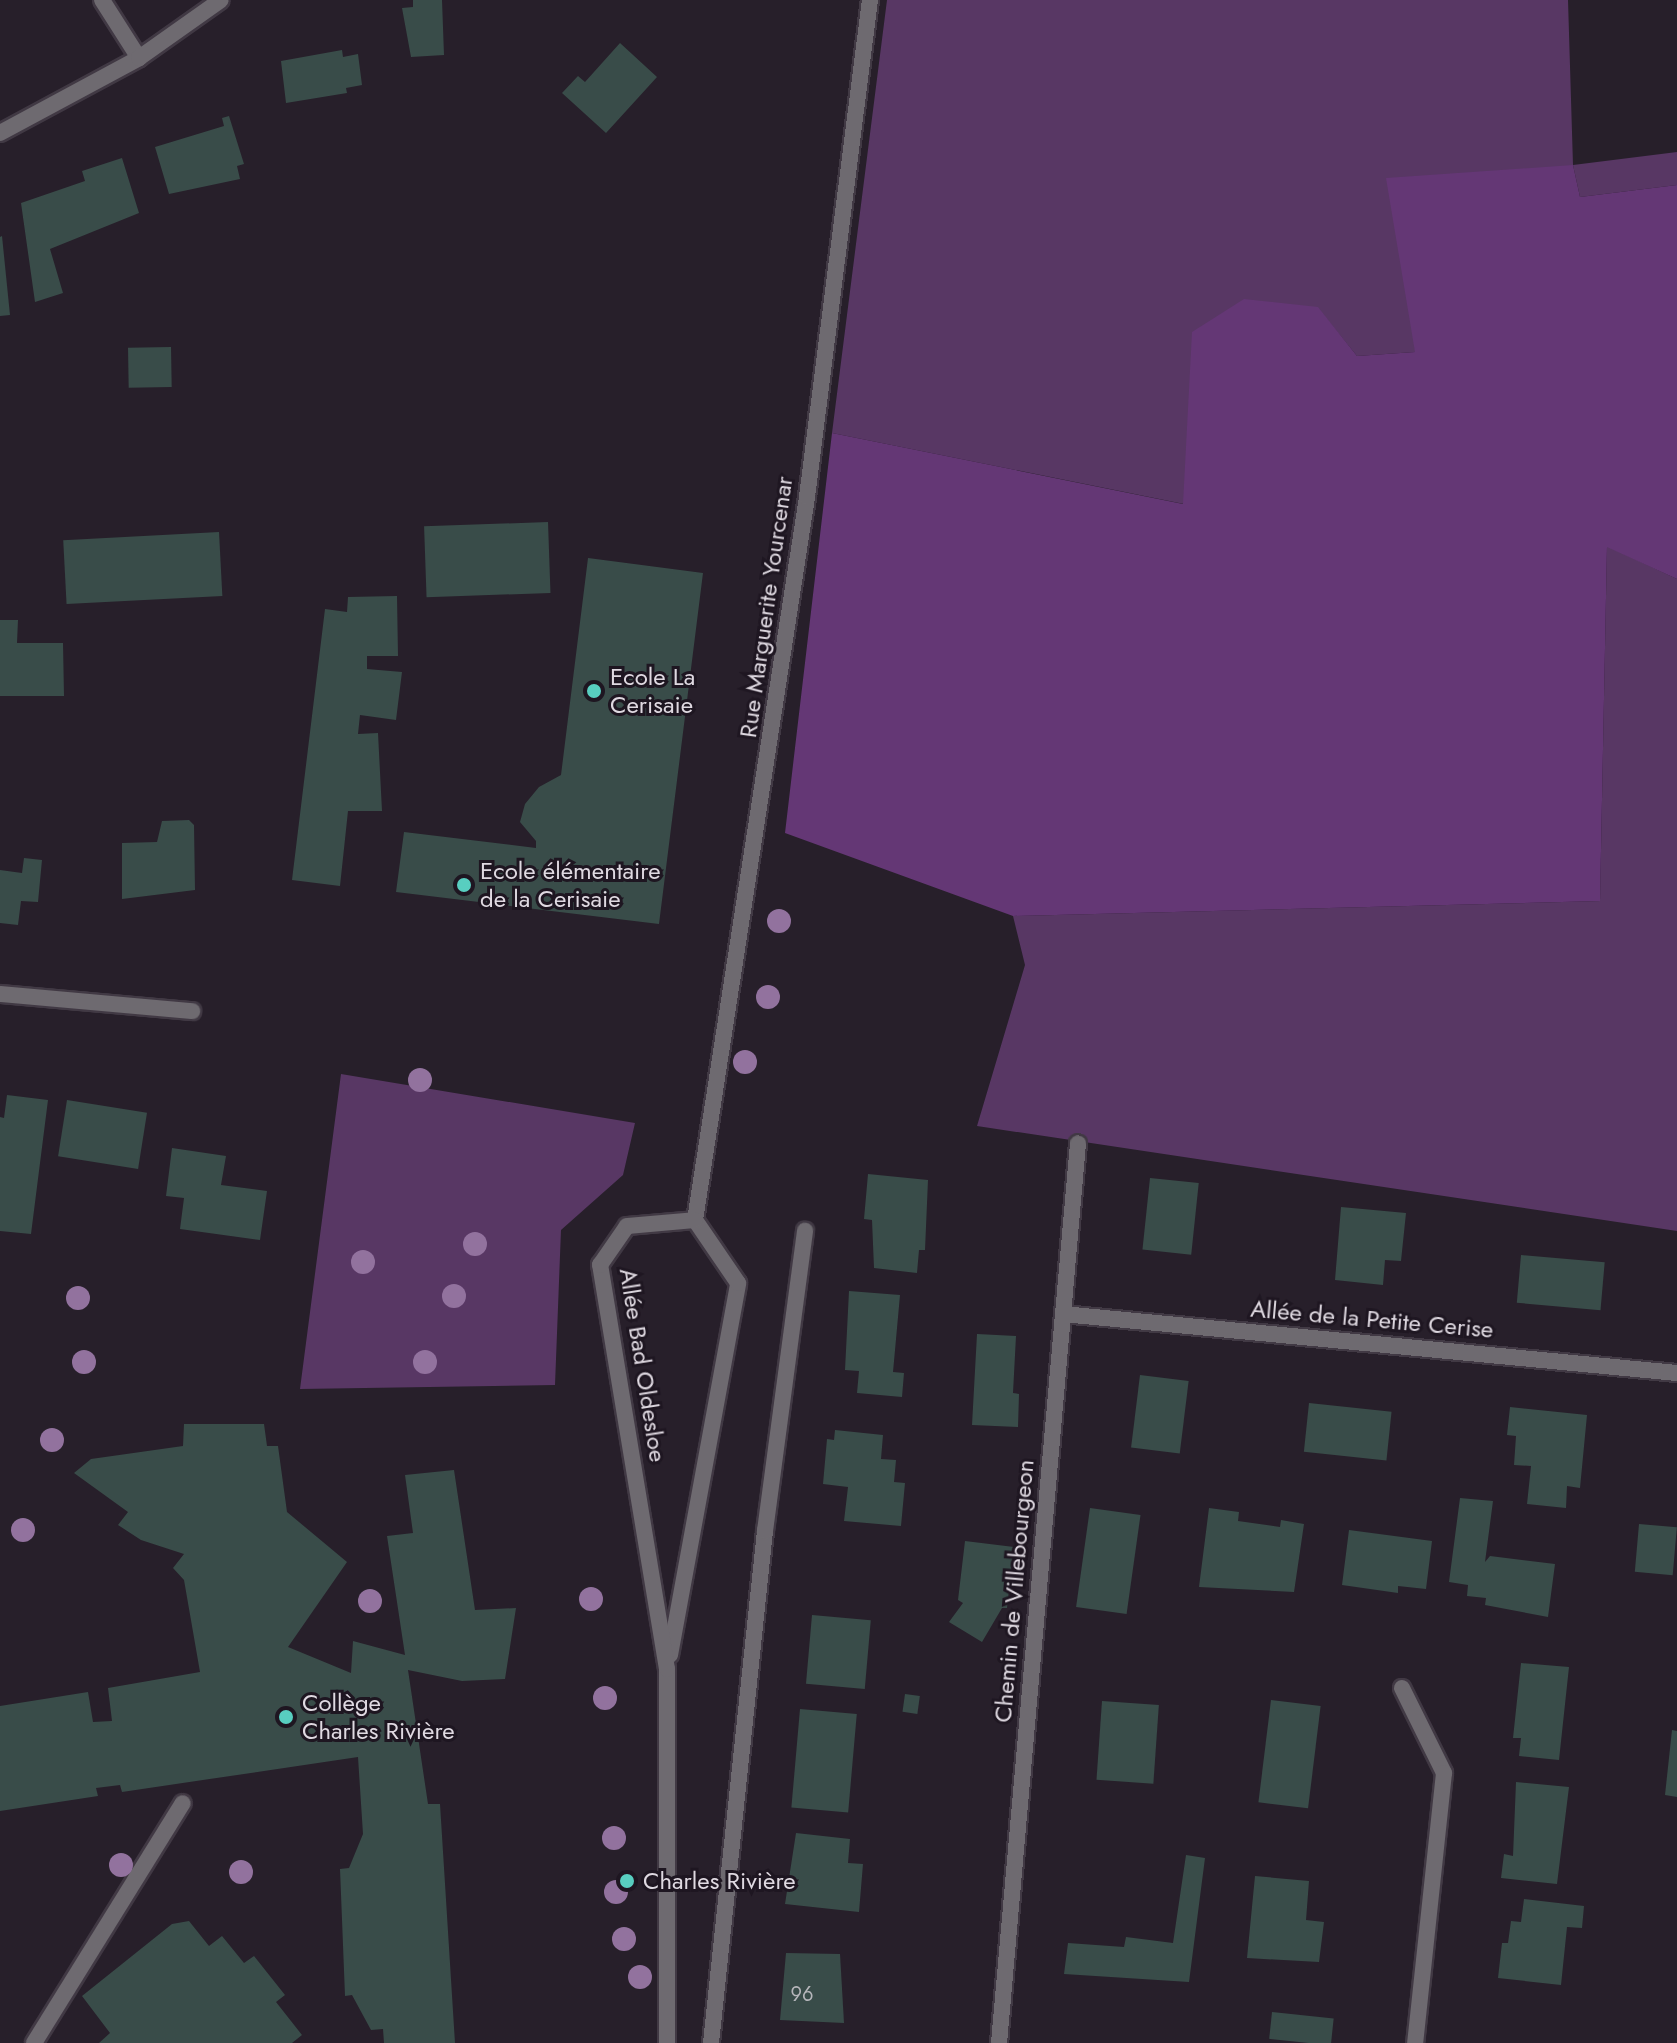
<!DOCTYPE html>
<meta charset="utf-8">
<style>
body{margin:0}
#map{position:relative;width:1677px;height:2043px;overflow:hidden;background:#271f2a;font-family:Jost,sans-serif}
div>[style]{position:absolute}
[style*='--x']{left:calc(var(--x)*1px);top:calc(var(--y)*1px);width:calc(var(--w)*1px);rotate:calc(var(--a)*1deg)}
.green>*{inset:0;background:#583764}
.forest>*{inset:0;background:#643775}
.building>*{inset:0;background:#394c49;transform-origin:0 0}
.roads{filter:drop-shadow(2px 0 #413944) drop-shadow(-2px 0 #413944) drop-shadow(0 2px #413944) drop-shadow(0 -2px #413944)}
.lane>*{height:16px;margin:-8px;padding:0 8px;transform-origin:8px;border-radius:8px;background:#6e6a70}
.street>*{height:16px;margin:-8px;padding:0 8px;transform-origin:8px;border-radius:8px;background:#6e6a70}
.trees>*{width:24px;height:24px;margin:-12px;border-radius:50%;background:#92729e}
.dots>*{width:22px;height:22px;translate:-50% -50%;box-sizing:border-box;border:4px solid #1e1621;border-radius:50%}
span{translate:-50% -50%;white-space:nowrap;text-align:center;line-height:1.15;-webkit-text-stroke:6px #1e1621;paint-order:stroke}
.number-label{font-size:20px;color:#b6b6bb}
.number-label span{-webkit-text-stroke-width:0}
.street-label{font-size:24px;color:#dfd9e1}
.poi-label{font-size:24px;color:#dfd9e1}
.left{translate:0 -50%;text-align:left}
</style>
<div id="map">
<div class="green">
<div style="clip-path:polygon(887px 0,1568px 0,1573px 165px,1677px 152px,1677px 185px,1580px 197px,1573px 165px,1415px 352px,1357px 356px,1317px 307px,1184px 504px,832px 433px)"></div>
<div style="clip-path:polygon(1607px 546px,1677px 579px,1677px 1231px,977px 1126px,1025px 965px,1013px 916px,1600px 901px)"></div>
<div style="clip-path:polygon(341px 1074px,635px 1123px,623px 1175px,561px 1230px,555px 1385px,300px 1389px)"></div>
</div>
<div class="forest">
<div style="clip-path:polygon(1573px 165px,1580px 197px,1677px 185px,1677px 579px,1607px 547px,1600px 901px,1013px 916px,785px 833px,832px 433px,1183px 504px,1192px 332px,1244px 299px,1318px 307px,1357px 356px,1415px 352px,1386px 178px)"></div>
</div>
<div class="building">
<div style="clip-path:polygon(413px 0,442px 0,444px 55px,411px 57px,402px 8px,413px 7px)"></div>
<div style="clip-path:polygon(620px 43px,657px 77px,606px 133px,562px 93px,578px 76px,585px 82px)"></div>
<div style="clip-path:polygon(342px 50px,343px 57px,358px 54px,362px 85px,346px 88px,347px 93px,286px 103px,281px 61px)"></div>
<div style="clip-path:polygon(229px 116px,244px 164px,237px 166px,240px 179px,169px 194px,155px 147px,224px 126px,222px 118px)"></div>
<div style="clip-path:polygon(122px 158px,139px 213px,50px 249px,63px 293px,35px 302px,21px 203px,85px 181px,82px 171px)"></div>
<div style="clip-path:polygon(2px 236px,10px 315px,0 316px,0 237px)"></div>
<div style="left:171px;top:347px;width:40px;height:43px;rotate:89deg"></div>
<div style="left:548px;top:522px;width:71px;height:124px;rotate:88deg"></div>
<div style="left:219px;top:532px;width:64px;height:156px;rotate:87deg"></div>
<div style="clip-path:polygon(588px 558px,703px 573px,659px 924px,396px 892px,404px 832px,536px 848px,536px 841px,520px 822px,525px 804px,539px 787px,561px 775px)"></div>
<div style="clip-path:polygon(397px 596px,398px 656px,367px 656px,367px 669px,402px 672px,396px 720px,360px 715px,358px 734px,378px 733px,382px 811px,348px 811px,340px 886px,292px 880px,325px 609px,347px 612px,348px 597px)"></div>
<div style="clip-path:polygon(0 620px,18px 620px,17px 643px,63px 643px,64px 696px,0 696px)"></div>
<div style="clip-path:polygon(189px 820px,194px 825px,195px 890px,122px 899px,122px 843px,157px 842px,162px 821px)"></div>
<div style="clip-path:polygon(24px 858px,42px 860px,38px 902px,21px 901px,18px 925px,0 923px,0 870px,22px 873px)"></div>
<div style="clip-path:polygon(7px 1095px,48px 1100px,31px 1234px,0 1231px,0 1117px,4px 1118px)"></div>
<div style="left:67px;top:1100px;width:81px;height:57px;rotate:9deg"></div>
<div style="clip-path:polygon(172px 1148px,226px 1156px,221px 1185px,267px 1191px,260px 1240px,180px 1229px,184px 1198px,166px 1196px)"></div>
<div style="clip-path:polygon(868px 1174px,928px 1180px,925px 1250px,919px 1250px,917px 1273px,874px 1268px,872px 1220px,864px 1219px)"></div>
<div style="left:1150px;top:1178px;width:49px;height:72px;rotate:6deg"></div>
<div style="clip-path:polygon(1341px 1207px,1406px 1213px,1401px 1261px,1385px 1260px,1383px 1285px,1335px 1280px)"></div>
<div style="left:1521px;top:1255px;width:84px;height:48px;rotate:5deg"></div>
<div style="clip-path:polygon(849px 1291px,900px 1295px,893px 1372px,904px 1373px,902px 1397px,857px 1393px,859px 1371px,845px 1370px)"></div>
<div style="clip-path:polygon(977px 1334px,1016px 1336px,1013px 1393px,1019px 1394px,1018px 1427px,972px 1425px)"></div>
<div style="left:1140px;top:1375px;width:49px;height:73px;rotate:7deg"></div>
<div style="left:1309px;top:1403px;width:83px;height:49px;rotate:6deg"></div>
<div style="clip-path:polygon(1510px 1407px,1587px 1415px,1580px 1488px,1567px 1486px,1566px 1508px,1527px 1504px,1531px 1466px,1514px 1465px,1516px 1436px,1507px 1435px)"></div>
<div style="clip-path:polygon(184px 1424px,264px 1424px,267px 1446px,278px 1446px,287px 1512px,347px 1562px,288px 1647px,351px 1673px,353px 1641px,405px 1655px,387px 1536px,413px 1533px,405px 1475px,454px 1470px,475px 1610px,516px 1608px,505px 1679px,462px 1681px,408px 1670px,428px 1804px,440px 1804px,455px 2043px,384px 2043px,383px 2029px,371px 2030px,352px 1995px,345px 1996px,340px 1869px,349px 1868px,363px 1834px,358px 1757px,122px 1792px,120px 1785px,96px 1788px,98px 1796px,0 1811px,0 1706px,88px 1692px,93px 1722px,112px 1721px,108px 1688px,200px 1672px,184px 1580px,173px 1568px,184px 1554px,141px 1540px,118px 1525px,128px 1512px,74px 1473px,91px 1459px,183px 1446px)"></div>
<div style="clip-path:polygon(835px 1430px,883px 1435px,881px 1459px,896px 1460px,894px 1482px,905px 1483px,901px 1526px,844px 1521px,848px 1487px,823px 1484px,827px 1439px,834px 1440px)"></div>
<div style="clip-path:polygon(1460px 1498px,1493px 1501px,1485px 1562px,1490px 1556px,1555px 1564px,1548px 1617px,1485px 1605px,1486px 1598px,1467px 1596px,1468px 1585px,1449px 1582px)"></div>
<div style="left:1090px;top:1508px;width:51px;height:100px;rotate:8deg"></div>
<div style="clip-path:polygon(1209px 1508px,1239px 1512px,1238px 1521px,1280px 1527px,1281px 1520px,1304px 1524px,1294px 1592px,1199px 1587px)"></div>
<div style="left:1639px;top:1524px;width:38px;height:48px;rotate:5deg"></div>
<div style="clip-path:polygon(1349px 1530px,1432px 1541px,1426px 1589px,1398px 1586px,1398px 1593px,1342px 1585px)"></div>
<div style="clip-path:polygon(965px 1541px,1014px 1547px,1007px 1608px,1002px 1608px,982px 1642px,949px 1622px,963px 1603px,958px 1600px)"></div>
<div style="left:812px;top:1615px;width:59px;height:69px;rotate:5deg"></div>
<div style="clip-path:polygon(1521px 1663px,1569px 1667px,1559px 1760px,1519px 1756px,1521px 1738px,1513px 1738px)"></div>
<div style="left:905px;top:1694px;width:15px;height:18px;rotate:8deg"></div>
<div style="left:1271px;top:1700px;width:50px;height:103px;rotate:7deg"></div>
<div style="left:1102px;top:1701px;width:57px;height:79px;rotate:4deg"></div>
<div style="left:800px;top:1709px;width:57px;height:99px;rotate:5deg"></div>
<div style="clip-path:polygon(1672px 1730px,1677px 1731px,1677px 1797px,1665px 1795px)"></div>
<div style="clip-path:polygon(1516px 1782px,1569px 1787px,1557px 1884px,1501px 1878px,1504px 1854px,1513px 1856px)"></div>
<div style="clip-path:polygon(796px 1833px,850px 1839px,848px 1863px,863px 1864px,859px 1912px,785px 1904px)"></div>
<div style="clip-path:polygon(1186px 1855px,1205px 1858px,1189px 1982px,1064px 1974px,1068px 1943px,1124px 1947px,1126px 1937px,1173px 1943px)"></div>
<div style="clip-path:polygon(1255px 1876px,1309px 1881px,1306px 1920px,1324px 1922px,1319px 1962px,1247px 1958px)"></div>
<div style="clip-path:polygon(1524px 1899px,1584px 1906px,1582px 1928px,1567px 1927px,1561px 1985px,1498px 1978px,1502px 1943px,1508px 1943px,1511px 1921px,1521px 1922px)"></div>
<div style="clip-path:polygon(189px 1921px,209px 1946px,222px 1936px,244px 1963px,254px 1956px,285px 1995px,276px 2002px,302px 2035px,292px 2043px,99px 2043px,110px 2033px,82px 1996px,172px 1924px)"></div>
<div style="clip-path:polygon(786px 1953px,840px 1954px,844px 2023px,780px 2020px)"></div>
<div style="left:1272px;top:2012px;width:62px;height:27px;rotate:6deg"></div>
</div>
<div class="roads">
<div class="lane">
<div style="--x:34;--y:2043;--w:282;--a:-58.2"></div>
<div style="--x:711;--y:2043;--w:515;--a:-83.98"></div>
<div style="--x:765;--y:1531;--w:303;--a:-82.4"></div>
</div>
<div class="street">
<div style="--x:102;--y:0;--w:69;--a:57.5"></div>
<div style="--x:0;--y:133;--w:158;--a:-28.3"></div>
<div style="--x:139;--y:58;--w:100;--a:-35.3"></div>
<div style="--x:0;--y:994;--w:193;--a:5.1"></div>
<div style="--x:695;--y:1220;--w:732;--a:-81.19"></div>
<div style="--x:807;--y:497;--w:501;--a:-82.78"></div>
<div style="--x:1063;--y:1314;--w:617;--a:5.49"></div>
<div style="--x:670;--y:1655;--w:378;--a:-79.6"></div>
<div style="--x:738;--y:1283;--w:76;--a:-124.3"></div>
<div style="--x:1402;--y:1688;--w:95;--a:63.7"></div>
<div style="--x:1444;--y:1773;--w:272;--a:96.1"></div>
<div style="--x:667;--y:2043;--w:374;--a:-90"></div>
<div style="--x:667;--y:1669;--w:410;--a:-99.4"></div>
<div style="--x:600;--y:1265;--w:47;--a:-55.3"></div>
<div style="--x:627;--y:1226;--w:68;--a:-5"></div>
<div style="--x:999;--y:2043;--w:903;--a:-84.98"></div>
</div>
</div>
<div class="trees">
<div style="left:779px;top:921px"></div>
<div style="left:768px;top:997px"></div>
<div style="left:745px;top:1062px"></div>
<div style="left:420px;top:1080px"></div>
<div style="left:475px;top:1244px"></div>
<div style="left:363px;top:1262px"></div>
<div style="left:454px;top:1296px"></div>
<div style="left:78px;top:1298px"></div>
<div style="left:84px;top:1362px"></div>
<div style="left:425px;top:1362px"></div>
<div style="left:52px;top:1440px"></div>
<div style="left:23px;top:1530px"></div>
<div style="left:591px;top:1599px"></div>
<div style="left:370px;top:1601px"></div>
<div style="left:605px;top:1698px"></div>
<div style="left:614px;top:1838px"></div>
<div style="left:121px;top:1865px"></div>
<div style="left:241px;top:1872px"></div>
<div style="left:616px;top:1892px"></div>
<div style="left:624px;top:1939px"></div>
<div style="left:640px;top:1977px"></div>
</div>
<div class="dots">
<div style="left:594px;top:691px;background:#58cec0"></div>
<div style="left:464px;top:885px;background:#58cec0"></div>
<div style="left:286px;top:1717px;background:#58cec0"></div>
<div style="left:627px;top:1881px;background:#58cec0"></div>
</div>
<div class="number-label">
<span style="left:802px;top:1994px">96</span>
</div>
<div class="street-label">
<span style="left:766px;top:607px;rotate:-82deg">Rue Marguerite Yourcenar</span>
<span style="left:1372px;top:1319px;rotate:5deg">Allée de la Petite Cerise</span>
<span style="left:643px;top:1365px;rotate:81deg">Allée Bad Oldesloe</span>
<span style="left:1014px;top:1591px;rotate:-85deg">Chemin de Villebourgeon</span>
</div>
<div class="poi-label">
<span class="left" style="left:610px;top:691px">Ecole La<br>Cerisaie</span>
<span class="left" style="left:480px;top:885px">Ecole élémentaire<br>de la Cerisaie</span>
<span class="left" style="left:302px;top:1717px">Collège<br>Charles Rivière</span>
<span class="left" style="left:643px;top:1881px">Charles Rivière</span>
</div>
</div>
